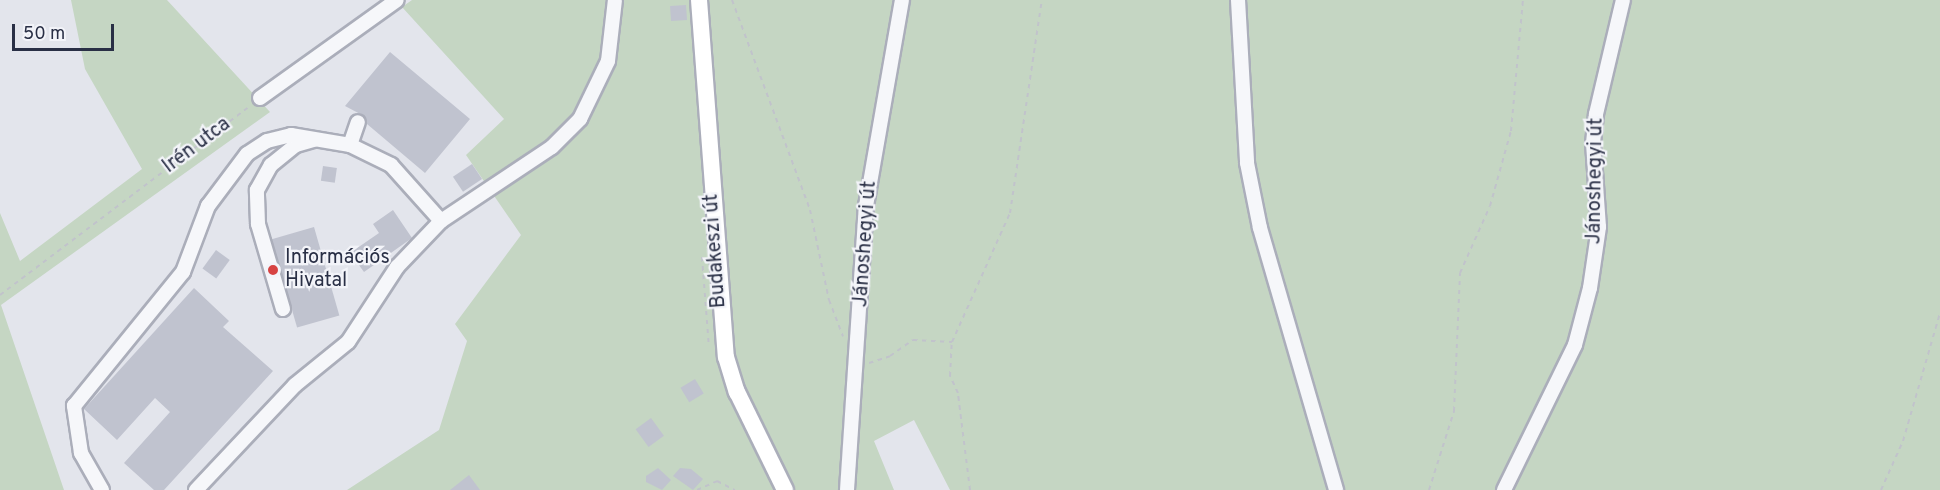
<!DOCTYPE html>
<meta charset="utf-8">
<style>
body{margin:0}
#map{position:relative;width:1940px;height:490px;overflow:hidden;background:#e3e5ec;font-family:Overpass,sans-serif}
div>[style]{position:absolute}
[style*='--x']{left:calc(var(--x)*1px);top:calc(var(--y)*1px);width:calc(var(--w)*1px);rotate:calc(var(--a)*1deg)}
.green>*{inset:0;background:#c5d6c3}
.building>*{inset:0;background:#c0c3cf;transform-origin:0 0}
.path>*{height:2px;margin-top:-1px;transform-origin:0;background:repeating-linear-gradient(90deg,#c1c3cb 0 4.5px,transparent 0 9px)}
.roads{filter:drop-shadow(2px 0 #abaeba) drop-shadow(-2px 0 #abaeba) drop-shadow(0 2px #abaeba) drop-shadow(0 -2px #abaeba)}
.minor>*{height:14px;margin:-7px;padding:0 7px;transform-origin:7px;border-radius:7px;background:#f6f7fa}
.major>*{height:16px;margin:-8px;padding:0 8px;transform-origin:8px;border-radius:8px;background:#fff}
.dots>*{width:16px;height:16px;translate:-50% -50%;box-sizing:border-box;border:3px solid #f3f4f9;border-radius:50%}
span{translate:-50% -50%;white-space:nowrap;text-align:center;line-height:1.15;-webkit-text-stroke:4.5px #f3f4f9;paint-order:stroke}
.street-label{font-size:20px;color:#292f45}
.poi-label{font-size:20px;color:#292f45}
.left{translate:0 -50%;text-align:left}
.scale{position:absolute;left:12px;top:24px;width:102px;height:27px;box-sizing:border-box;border:3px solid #292f45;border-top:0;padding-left:8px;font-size:18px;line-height:21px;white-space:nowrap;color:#292f45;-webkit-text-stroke:4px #f3f4f9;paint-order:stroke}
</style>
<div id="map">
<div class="green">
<div style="clip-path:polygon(71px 0,167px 0,270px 112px,1px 305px,64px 490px,0 490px,0 213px,20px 261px,142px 169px,85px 69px)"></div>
<div style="clip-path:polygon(412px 0,1940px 0,1940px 490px,950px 490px,914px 420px,874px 441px,894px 490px,347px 490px,439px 430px,467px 341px,455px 324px,521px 235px,466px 155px,504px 119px,402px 7px)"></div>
</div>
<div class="building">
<div style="left:686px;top:5px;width:15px;height:16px;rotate:86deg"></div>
<div style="clip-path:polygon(390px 52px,470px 119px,425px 173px,367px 124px,364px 116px,345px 106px)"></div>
<div style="left:472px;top:164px;width:18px;height:23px;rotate:56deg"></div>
<div style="left:323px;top:166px;width:14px;height:15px;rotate:8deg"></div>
<div style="clip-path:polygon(393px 210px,412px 238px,364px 272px,350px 253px,379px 233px,373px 224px)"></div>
<div style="left:314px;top:227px;width:92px;height:44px;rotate:74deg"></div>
<div style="left:216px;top:250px;width:17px;height:23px;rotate:36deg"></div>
<div style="clip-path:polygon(194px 288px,229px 321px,223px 327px,273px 371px,164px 490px,154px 490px,124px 463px,170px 412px,155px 398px,117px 440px,84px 409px)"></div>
<div style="left:695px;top:379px;width:17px;height:17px;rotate:59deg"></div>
<div style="left:651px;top:418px;width:22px;height:19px;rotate:54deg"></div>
<div style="clip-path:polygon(658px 468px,671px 480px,662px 490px,646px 482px,646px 476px)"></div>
<div style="clip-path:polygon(680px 468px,691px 469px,703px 479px,693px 490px,673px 476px)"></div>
<div style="clip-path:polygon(469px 475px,480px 490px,450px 490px)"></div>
</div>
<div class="path">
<div style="--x:732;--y:0;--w:224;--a:69.6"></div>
<div style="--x:810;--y:210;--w:92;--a:78.1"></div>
<div style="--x:829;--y:300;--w:39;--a:69"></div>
<div style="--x:702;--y:257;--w:90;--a:85.6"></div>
<div style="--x:0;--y:295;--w:313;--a:-37.1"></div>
<div style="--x:869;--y:363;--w:22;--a:-18"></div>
<div style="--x:890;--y:356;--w:28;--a:-35"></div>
<div style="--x:913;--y:340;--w:39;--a:3"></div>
<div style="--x:697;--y:490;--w:22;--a:-24"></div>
<div style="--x:717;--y:481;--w:20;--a:27"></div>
<div style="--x:970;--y:490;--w:98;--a:-97.1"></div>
<div style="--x:958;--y:393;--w:19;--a:-115"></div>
<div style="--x:950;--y:376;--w:34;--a:-87"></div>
<div style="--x:952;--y:342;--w:141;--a:-65.8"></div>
<div style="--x:1010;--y:213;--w:215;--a:-81.5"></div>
<div style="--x:1429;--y:490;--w:83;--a:-72.4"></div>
<div style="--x:1454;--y:411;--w:138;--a:-87.5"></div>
<div style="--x:1460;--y:273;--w:73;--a:-65.9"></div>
<div style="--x:1490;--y:206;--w:78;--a:-74.4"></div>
<div style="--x:1511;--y:131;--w:132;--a:-84.8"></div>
<div style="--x:1881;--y:490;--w:54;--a:-65.8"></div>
<div style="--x:1903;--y:441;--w:133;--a:-73.9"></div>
</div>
<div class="roads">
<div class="minor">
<div style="--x:1238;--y:0;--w:163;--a:86.8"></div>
<div style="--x:1247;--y:163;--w:66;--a:78.7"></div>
<div style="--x:1260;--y:228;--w:273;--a:73.8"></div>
<div style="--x:260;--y:98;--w:168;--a:-35.6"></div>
<div style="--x:350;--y:145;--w:24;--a:-71"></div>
<div style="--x:283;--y:309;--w:89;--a:-106.4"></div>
<div style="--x:258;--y:224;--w:34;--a:-92"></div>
<div style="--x:257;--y:190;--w:29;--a:-61"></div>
<div style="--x:271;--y:165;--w:32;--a:-39"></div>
<div style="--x:296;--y:145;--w:18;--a:-16"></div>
<div style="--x:102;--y:490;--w:43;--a:-119.6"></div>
<div style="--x:81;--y:453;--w:48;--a:-98.5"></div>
<div style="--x:74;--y:406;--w:173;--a:-50.9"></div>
<div style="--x:183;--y:272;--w:71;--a:-69.3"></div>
<div style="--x:208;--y:206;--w:65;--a:-53.1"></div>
<div style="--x:247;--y:154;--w:24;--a:-33"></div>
<div style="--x:267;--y:141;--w:25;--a:-14"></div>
<div style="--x:291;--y:135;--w:60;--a:9.6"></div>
<div style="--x:350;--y:145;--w:46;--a:26"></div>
<div style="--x:391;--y:165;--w:75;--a:48.2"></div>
<div style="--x:196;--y:490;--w:144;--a:-46.7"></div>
<div style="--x:295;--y:385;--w:68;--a:-39.1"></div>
<div style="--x:348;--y:342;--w:90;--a:-56.8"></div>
<div style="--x:397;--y:267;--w:64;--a:-46.3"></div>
<div style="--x:441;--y:221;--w:133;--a:-33.7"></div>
<div style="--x:552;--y:147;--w:40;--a:-45"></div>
<div style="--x:580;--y:119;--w:64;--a:-64.2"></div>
<div style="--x:608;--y:61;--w:61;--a:-83.5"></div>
<div style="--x:847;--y:490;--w:285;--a:-86.2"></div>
<div style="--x:866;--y:206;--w:209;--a:-80.1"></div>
<div style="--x:1504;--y:490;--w:161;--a:-63.9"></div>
<div style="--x:1575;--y:345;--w:59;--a:-75.3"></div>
<div style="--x:1590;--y:288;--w:62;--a:-81.6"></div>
<div style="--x:1599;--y:227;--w:84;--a:-94.1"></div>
<div style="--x:1593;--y:143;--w:29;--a:-84"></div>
<div style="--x:1596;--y:114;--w:117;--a:-76.7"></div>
</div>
<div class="major">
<div style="--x:699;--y:0;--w:358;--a:85.7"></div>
<div style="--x:726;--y:357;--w:37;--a:73"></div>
<div style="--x:737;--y:392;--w:109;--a:63.9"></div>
</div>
</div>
<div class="dots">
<div style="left:273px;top:270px;background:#d74342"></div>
</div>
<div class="street-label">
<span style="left:197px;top:146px;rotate:-37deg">Irén utca</span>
<span style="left:1596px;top:181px;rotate:-89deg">Jánoshegyi út</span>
<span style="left:866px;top:244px;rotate:-86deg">Jánoshegyi út</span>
<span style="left:716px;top:251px;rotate:-94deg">Budakeszi út</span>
</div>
<div class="poi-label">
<span class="left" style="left:285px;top:270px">Információs<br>Hivatal</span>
</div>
<div class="scale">50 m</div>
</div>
